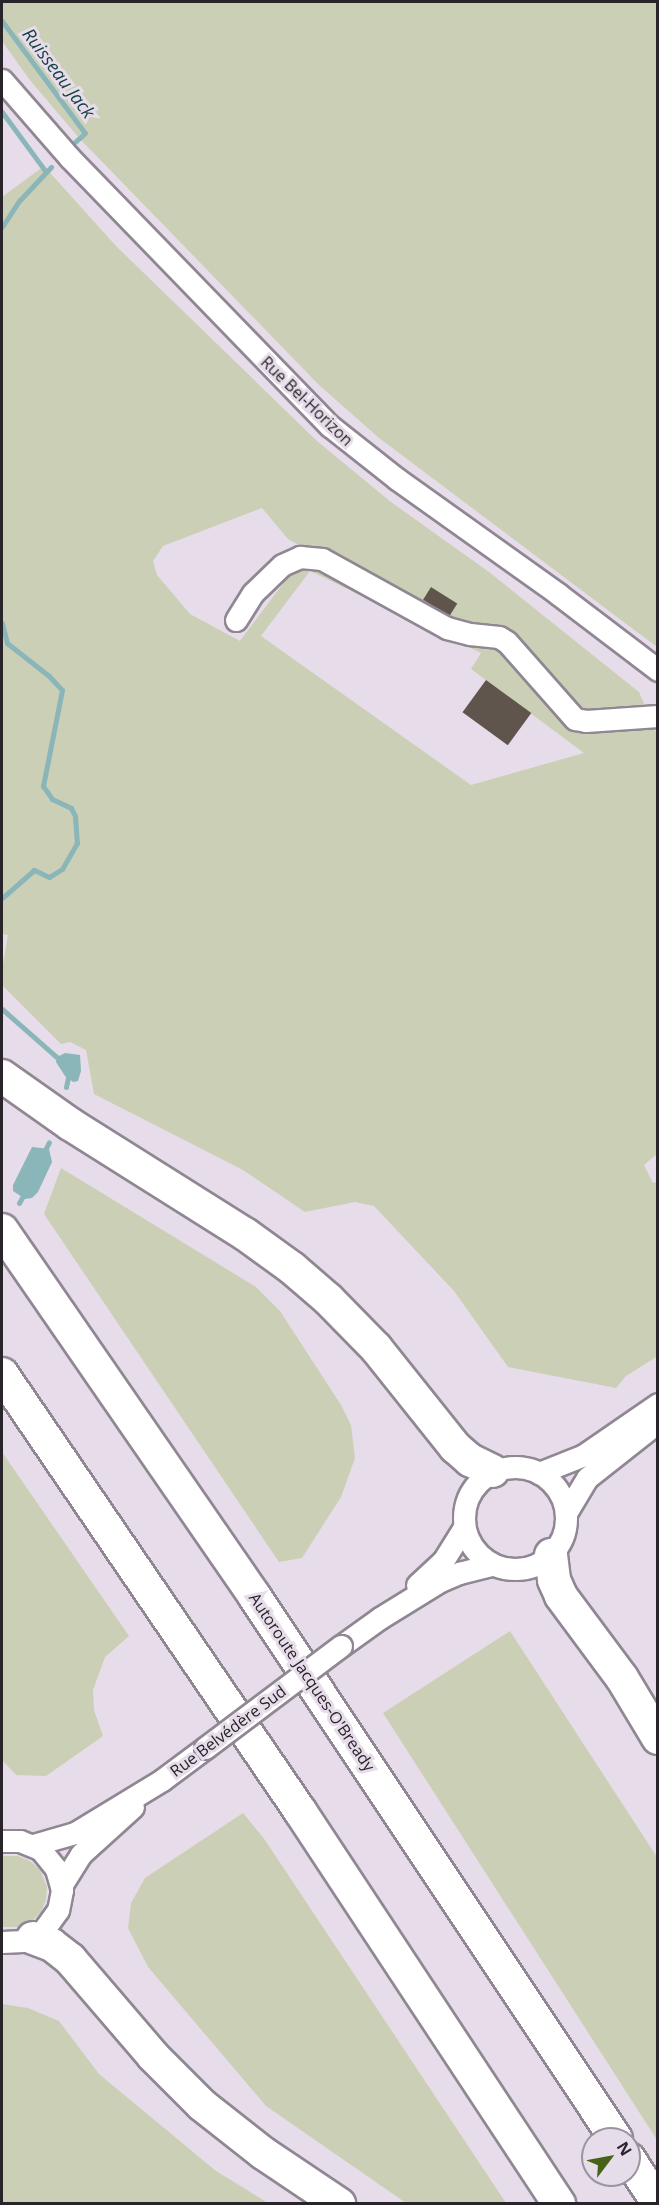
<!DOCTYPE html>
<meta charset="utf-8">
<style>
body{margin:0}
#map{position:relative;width:659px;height:2205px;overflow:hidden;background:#e7ddea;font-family:"Open Sans",sans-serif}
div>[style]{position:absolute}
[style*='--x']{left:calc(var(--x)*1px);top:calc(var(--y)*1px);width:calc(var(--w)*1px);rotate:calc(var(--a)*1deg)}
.green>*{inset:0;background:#cbcfb5}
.water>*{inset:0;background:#8ab6ba}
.stream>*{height:5px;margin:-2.5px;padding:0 2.5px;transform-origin:2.5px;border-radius:2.5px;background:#8ab6ba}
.building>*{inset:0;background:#60554c;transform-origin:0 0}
.roads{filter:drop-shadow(2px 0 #908793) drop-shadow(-2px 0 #908793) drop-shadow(0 2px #908793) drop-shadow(0 -2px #908793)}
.minor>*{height:21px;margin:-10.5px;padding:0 10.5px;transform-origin:10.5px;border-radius:10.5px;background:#fff}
.minor>.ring{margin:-10.5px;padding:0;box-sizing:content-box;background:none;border:21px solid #fff;border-radius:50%}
.highway>*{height:32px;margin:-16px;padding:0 16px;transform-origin:16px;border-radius:16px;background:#fff}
.bridges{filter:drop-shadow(2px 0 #908793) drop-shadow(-2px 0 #908793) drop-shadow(0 2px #908793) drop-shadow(0 -2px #908793)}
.minor-bridge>*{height:21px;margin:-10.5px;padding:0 10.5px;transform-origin:10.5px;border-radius:10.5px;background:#fff}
span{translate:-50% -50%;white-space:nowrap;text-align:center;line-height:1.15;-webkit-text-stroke:6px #e7ddea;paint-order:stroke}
.street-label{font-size:16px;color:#282429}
.water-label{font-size:18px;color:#174145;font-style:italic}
.frame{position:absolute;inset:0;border:3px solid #282429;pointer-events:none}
.north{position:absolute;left:581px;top:2127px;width:60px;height:60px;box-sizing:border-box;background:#e7ddea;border:2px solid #9b939d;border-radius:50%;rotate:58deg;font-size:16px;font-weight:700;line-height:24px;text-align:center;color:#282429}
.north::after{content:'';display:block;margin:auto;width:21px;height:27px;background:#466215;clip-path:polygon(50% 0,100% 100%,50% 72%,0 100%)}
</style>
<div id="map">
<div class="green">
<div style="clip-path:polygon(2px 2px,657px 2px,657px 647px,379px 438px,319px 385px,80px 139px,29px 79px,2px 41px)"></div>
<div style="clip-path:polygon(evenodd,44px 166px,116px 246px,317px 441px,391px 502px,489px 572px,639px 692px,658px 737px,658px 1153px,644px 1165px,653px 1183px,657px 1182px,658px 1356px,626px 1376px,616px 1388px,508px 1367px,454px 1291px,374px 1206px,355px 1202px,305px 1212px,243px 1170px,94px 1094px,86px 1050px,70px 1042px,61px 1044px,2px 985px,2px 969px,8px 935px,2px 934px,2px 197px,44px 166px,262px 508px,288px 539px,308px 550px,240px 641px,190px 614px,157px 575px,153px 561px,163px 546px,262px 508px,44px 166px,310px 571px,481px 653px,471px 669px,584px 753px,471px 785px,261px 636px,310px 571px,44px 166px,431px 587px,457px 603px,449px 617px,422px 602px,431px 587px)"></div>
<div style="clip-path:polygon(61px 1168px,256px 1287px,280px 1311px,341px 1405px,351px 1425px,355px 1458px,341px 1497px,302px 1558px,279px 1562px,44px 1214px)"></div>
<div style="clip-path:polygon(2px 1452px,129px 1636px,105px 1657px,93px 1690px,94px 1710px,103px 1736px,46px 1776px,16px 1775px,2px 1760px)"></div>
<div style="clip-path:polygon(510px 1631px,657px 1857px,657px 2140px,383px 1713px)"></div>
<div style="clip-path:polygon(243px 1813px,265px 1840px,506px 2203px,406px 2203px,266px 2106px,148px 1967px,128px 1928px,131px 1903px,145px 1878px)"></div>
<div style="clip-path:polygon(2px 1856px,18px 1856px,30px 1861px,40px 1870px,47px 1887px,46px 1900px,41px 1912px,31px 1922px,19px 1927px,2px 1927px)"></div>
<div style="clip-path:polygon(2px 2004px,28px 2008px,59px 2021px,99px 2074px,216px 2171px,268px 2203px,2px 2203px)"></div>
</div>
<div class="water">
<div style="clip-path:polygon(65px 1053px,80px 1055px,81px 1071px,78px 1081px,73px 1082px,65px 1076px,56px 1062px,57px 1057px)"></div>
<div style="clip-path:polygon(32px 1147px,49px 1149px,52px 1162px,38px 1192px,32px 1198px,25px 1199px,13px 1191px,13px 1185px)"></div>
</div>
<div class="stream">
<div style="--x:2;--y:21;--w:139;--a:53.5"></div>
<div style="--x:85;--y:133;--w:13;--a:138"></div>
<div style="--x:2;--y:112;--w:74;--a:53.7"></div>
<div style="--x:2;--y:227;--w:31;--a:-57"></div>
<div style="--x:19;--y:201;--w:47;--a:-46.7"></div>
<div style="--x:2;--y:623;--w:21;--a:76"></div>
<div style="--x:7;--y:643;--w:53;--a:38.2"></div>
<div style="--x:49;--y:676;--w:19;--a:47"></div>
<div style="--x:62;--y:690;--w:98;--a:101.2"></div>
<div style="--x:43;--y:786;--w:16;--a:55"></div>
<div style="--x:52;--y:799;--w:21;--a:25"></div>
<div style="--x:71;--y:808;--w:9;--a:63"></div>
<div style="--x:75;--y:816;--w:27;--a:86"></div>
<div style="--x:77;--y:843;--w:30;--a:120"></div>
<div style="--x:62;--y:869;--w:15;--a:148"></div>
<div style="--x:49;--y:877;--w:17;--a:-155"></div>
<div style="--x:34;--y:870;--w:43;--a:138.8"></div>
<div style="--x:2;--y:1009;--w:79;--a:41.4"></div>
<div style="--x:66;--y:1087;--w:14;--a:-78"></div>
<div style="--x:43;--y:1154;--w:13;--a:-63"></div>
<div style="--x:19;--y:1203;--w:13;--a:-61"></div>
</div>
<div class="building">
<div style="left:431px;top:587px;width:31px;height:15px;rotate:32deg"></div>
<div style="left:486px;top:680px;width:56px;height:40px;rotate:36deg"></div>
</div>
<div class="roads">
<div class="minor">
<div style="--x:2;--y:80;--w:103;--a:48.9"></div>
<div style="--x:70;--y:158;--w:373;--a:45.9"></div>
<div style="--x:330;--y:426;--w:85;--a:38.3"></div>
<div style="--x:397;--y:479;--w:198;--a:35.5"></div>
<div style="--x:558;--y:594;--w:126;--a:37.2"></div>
<div style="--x:236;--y:620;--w:32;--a:-58"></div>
<div style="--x:253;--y:593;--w:40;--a:-44"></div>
<div style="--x:282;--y:565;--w:20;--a:-24"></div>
<div style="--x:300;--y:557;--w:22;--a:5"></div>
<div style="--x:322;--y:559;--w:143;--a:28.9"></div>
<div style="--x:447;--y:628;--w:24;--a:15"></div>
<div style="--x:470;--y:634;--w:29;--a:6"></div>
<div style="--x:499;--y:637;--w:9;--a:32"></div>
<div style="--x:507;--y:642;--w:103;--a:48.6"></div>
<div style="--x:575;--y:719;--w:11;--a:10"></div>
<div style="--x:586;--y:721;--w:72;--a:-4"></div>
<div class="ring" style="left:464px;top:1467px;width:81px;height:81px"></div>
<div style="--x:539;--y:1473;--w:48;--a:-21.8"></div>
<div style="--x:584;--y:1455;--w:90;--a:-34.6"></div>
<div style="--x:566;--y:1513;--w:41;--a:-59"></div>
<div style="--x:587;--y:1478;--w:90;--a:-38.3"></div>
<div style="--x:417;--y:1585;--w:35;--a:-43"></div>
<div style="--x:443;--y:1561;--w:40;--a:-58"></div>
<div style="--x:341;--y:1646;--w:48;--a:-35.7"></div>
<div style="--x:380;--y:1618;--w:70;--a:-31.7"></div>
<div style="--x:440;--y:1581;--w:21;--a:-23"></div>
<div style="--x:459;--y:1573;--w:34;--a:-14"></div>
<div style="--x:2;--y:1841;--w:18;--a:0"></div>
<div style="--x:20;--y:1841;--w:22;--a:22"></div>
<div style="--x:40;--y:1849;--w:26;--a:51"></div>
<div style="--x:56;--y:1869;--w:22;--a:74"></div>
<div style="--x:62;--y:1890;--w:20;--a:101"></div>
<div style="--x:58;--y:1910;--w:27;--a:126"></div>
<div style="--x:42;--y:1932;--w:21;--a:155"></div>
<div style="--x:23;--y:1941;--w:21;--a:177"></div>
<div style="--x:33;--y:1845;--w:44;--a:-15.9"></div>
<div style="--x:75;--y:1833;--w:102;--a:-31.3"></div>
<div style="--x:162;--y:1780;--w:54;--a:-36.7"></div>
<div style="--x:61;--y:1886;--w:38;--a:-58"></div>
<div style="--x:81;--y:1854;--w:70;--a:-42.1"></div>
</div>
<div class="highway">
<div style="--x:2;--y:1076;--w:83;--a:35.2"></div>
<div style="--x:70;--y:1124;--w:207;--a:32.2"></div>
<div style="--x:245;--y:1234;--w:58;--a:35.9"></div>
<div style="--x:292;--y:1268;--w:48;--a:40.7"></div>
<div style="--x:328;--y:1299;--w:69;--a:45.6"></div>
<div style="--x:376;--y:1348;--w:127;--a:51.4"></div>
<div style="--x:455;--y:1447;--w:20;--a:41"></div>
<div style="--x:470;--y:1460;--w:25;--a:26"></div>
<div style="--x:2;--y:1230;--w:446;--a:55.4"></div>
<div style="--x:255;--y:1597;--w:651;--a:56.33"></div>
<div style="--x:2;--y:1374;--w:529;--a:55.71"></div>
<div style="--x:300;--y:1811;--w:471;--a:56.6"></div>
<div style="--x:551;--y:1555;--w:25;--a:83"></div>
<div style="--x:554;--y:1580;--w:17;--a:66"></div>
<div style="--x:561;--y:1596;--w:102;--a:53.4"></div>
<div style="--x:622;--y:1678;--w:70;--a:59"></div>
<div style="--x:33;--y:1938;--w:20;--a:20"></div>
<div style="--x:52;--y:1945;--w:23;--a:38"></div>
<div style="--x:70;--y:1959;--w:128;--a:49.4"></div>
<div style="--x:153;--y:2056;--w:69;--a:45"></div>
<div style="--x:202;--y:2105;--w:78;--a:38.2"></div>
<div style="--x:263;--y:2153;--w:92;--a:33.9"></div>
<div style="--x:629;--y:2159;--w:53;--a:56.6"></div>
</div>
</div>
<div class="bridges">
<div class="minor-bridge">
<div style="--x:205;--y:1748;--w:170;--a:-36.9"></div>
</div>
</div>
<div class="street-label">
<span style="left:307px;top:401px;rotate:44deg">Rue Bel-Horizon</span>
<span style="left:312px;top:1682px;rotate:56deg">Autoroute Jacques-O'Bready</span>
<span style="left:228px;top:1731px;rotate:-37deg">Rue Belvédère Sud</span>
</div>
<div class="water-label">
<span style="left:59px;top:73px;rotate:53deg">Ruisseau Jack</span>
</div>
<div class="frame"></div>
<div class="north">N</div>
</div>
